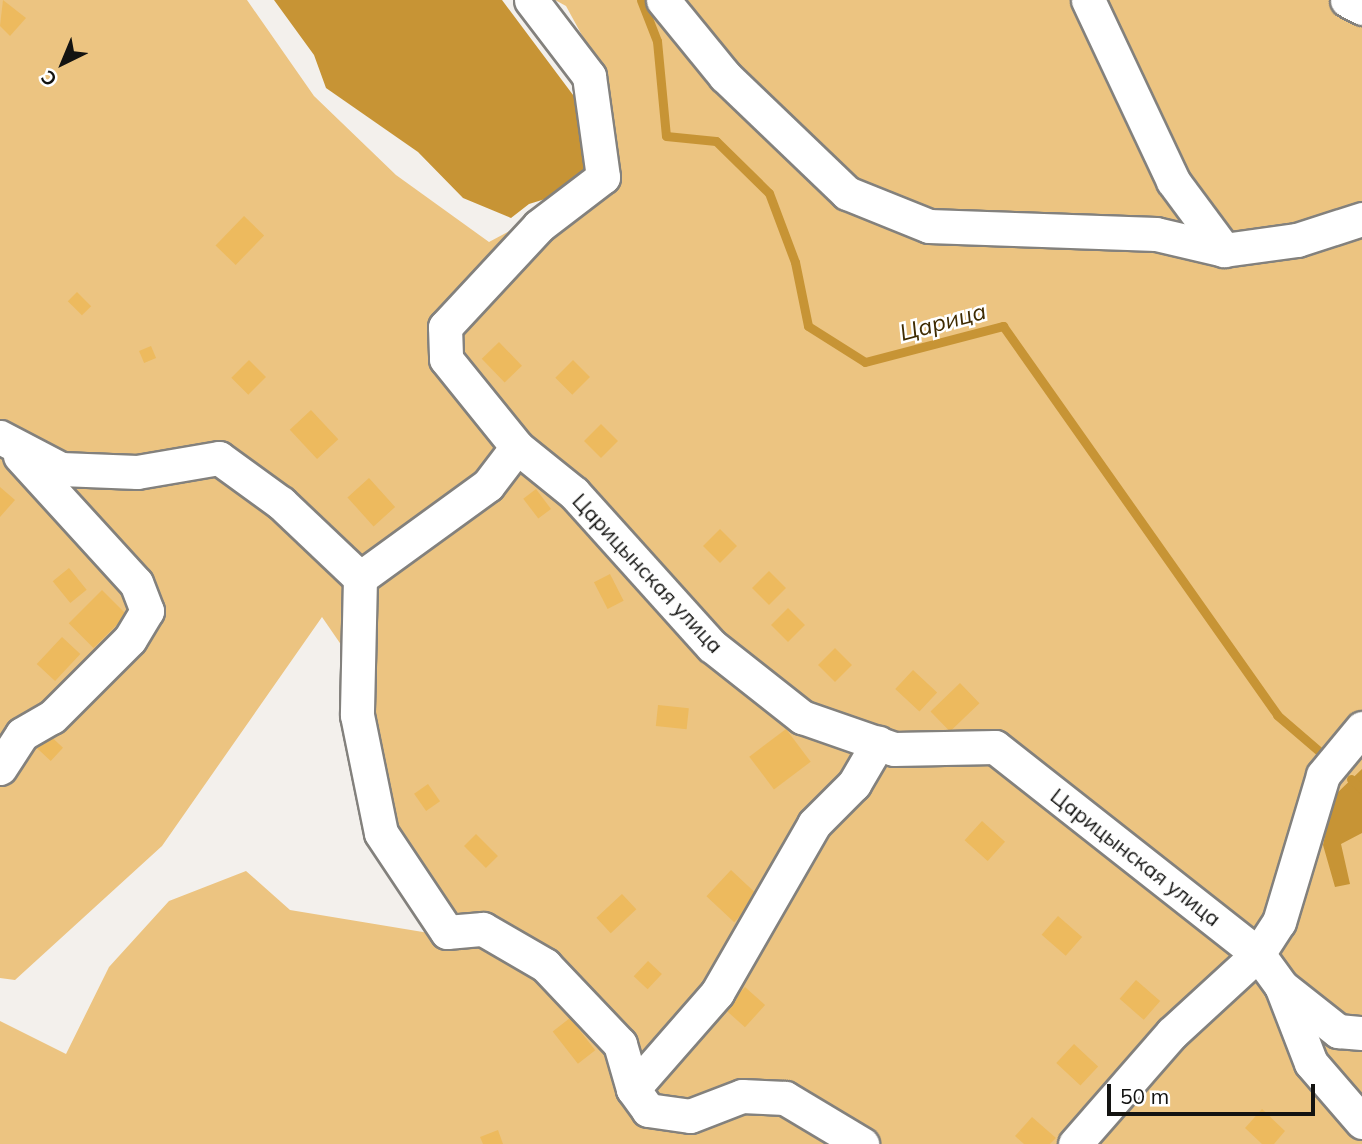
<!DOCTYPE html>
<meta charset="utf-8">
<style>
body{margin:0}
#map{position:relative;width:1362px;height:1144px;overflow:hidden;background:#f3f0ec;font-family:Mulish,sans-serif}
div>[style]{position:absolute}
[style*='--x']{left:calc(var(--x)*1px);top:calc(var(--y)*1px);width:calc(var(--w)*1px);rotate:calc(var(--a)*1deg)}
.green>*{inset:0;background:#ecc481}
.water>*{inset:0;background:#c79435}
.stream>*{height:9px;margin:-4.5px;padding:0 4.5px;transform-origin:4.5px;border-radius:4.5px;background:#c79435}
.building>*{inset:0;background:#edba5e;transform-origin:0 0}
.roads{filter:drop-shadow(2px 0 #83817d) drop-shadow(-2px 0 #83817d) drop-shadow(0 2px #83817d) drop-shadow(0 -2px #83817d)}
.minor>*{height:33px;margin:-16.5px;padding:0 16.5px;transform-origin:16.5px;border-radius:16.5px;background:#fff}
span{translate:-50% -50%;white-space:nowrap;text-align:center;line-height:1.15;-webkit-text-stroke:5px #fff;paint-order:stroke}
.street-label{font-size:21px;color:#131311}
.water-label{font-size:23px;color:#3f2b02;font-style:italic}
.north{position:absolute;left:28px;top:28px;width:70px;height:70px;-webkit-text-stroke:5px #fff;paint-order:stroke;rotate:223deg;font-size:19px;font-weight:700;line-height:28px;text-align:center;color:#131311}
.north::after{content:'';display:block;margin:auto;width:24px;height:32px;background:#131311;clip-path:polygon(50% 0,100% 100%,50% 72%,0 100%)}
.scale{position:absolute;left:1107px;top:1084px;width:208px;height:32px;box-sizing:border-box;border:4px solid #131311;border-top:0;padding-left:9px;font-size:21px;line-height:24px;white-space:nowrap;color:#131311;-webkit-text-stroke:5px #fff;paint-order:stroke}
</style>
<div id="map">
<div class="green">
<div style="clip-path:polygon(0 0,247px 0,314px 96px,396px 175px,489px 242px,541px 214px,616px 139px,608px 83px,566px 6px,555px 0,1362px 0,1362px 1144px,0 1144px,0 1021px,66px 1054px,109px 967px,169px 901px,246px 871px,290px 910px,435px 934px,362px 821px,344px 649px,322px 617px,162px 846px,15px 980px,0 978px)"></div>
</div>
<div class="water">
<div style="clip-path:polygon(274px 0,502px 0,585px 111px,586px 168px,571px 191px,529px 204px,511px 218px,463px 198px,418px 152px,326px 88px,314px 55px)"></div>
<div style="clip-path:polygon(1362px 769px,1362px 833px,1341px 844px,1350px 884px,1335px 887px,1323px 845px,1334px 796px)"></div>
</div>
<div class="stream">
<div style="--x:641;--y:0;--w:44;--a:68.7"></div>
<div style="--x:657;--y:41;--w:95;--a:84.6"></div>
<div style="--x:666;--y:136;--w:50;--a:5.7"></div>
<div style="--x:716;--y:141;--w:74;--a:44.5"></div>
<div style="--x:769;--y:193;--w:74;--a:69.4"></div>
<div style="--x:795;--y:262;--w:65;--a:78.5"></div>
<div style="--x:808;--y:326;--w:67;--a:32.3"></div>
<div style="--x:865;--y:362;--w:143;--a:-14.6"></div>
<div style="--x:1003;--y:326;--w:476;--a:54.8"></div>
<div style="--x:1277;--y:715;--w:65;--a:40.6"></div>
<div style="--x:1351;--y:779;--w:15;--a:42"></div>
</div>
<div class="building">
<div style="clip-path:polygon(3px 0,26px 18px,10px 36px,0 26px)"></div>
<div style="left:244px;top:216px;width:28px;height:41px;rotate:44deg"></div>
<div style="left:77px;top:292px;width:20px;height:13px;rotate:45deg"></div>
<div style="left:499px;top:342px;width:33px;height:24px;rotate:46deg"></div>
<div style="left:151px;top:346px;width:13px;height:13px;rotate:67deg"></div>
<div style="left:249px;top:360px;width:24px;height:25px;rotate:45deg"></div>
<div style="left:573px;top:360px;width:24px;height:25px;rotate:45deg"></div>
<div style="left:311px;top:410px;width:40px;height:29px;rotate:47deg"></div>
<div style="left:601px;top:424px;width:24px;height:24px;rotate:45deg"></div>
<div style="left:369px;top:478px;width:39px;height:29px;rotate:48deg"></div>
<div style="clip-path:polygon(0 487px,15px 500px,0 517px)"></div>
<div style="left:536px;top:489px;width:25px;height:16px;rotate:53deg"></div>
<div style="left:720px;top:529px;width:24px;height:24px;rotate:45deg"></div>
<div style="left:69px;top:568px;width:28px;height:21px;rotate:51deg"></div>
<div style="left:769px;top:571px;width:24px;height:24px;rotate:45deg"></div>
<div style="left:610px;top:574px;width:30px;height:18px;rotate:63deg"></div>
<div style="left:102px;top:590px;width:35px;height:47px;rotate:45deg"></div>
<div style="left:788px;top:608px;width:24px;height:24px;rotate:45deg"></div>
<div style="left:62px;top:637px;width:25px;height:37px;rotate:43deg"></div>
<div style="left:835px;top:648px;width:24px;height:24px;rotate:45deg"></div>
<div style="left:913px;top:670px;width:33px;height:26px;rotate:43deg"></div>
<div style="left:960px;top:683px;width:28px;height:41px;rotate:46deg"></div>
<div style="left:658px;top:705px;width:31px;height:21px;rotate:6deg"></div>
<div style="left:786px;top:729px;width:41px;height:46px;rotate:53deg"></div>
<div style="left:44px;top:730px;width:26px;height:18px;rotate:43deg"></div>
<div style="left:428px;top:784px;width:21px;height:17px;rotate:55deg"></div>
<div style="left:982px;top:821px;width:31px;height:26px;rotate:42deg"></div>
<div style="left:476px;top:834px;width:31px;height:17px;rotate:45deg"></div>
<div style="left:731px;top:870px;width:38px;height:36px;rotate:43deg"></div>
<div style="left:622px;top:894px;width:21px;height:35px;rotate:47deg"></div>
<div style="left:1058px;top:916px;width:32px;height:25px;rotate:41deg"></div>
<div style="left:648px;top:961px;width:19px;height:21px;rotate:43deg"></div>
<div style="left:1136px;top:980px;width:32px;height:25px;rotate:41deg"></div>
<div style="left:745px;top:987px;width:27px;height:30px;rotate:42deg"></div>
<div style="left:570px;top:1018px;width:41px;height:22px;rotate:52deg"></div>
<div style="left:1074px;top:1044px;width:33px;height:26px;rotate:43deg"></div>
<div style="clip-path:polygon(1262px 1109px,1285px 1131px,1274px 1144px,1262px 1144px,1245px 1128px)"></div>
<div style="clip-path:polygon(1032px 1117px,1056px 1138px,1050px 1144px,1024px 1144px,1015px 1136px)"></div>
<div style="clip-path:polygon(498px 1130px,503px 1144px,483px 1144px,480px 1137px)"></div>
</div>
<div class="roads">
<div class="minor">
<div style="--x:531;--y:0;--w:96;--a:52.7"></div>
<div style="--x:589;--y:76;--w:102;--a:82.1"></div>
<div style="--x:603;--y:177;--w:81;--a:142.6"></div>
<div style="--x:539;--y:226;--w:138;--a:132.9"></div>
<div style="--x:445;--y:327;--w:32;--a:88"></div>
<div style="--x:446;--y:359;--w:113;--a:51.1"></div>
<div style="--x:517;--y:447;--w:73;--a:38.9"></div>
<div style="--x:574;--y:493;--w:206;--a:48"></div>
<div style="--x:712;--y:646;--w:115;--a:38.3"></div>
<div style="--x:802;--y:717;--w:97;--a:19.2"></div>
<div style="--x:894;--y:749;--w:101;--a:-1.1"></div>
<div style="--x:995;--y:747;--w:335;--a:38.2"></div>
<div style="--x:1258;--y:954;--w:38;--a:-57"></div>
<div style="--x:1279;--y:922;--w:153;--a:-73.3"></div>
<div style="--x:1323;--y:775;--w:61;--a:-50.3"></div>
<div style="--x:663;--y:0;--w:98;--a:50.8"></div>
<div style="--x:725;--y:76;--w:169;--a:43.8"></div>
<div style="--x:847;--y:193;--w:88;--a:21.9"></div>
<div style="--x:929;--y:226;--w:227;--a:2"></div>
<div style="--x:1156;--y:234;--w:70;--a:13.2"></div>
<div style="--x:1224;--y:250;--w:74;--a:-7.8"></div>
<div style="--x:1297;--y:240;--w:68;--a:-17.9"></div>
<div style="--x:1088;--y:0;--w:200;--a:64.8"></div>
<div style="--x:1173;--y:181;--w:86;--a:53.5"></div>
<div style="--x:1347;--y:0;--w:17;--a:28"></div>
<div style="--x:0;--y:437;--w:69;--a:27.7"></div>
<div style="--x:61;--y:469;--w:76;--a:2.3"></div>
<div style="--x:137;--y:472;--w:83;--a:-9.7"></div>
<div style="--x:219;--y:458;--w:77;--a:36"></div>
<div style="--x:281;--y:503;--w:109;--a:43.5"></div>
<div style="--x:360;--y:578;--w:137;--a:91.3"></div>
<div style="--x:357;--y:715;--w:120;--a:78.5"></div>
<div style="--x:381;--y:833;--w:119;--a:56.3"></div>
<div style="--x:447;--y:932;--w:36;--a:-5"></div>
<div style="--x:483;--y:929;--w:72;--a:30.1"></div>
<div style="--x:545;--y:965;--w:109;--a:46.5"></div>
<div style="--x:620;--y:1044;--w:47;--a:73.9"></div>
<div style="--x:633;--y:1089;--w:26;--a:54"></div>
<div style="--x:648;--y:1110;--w:42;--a:8.1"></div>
<div style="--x:690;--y:1116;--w:56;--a:-21"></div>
<div style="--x:742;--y:1096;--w:43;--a:2.7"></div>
<div style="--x:785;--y:1098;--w:90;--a:30.9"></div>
<div style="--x:360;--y:578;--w:158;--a:-36"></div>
<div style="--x:488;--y:485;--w:48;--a:-52.7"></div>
<div style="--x:0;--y:768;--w:40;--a:-57.1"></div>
<div style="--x:22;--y:734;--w:34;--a:-30"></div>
<div style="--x:52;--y:717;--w:110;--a:-45"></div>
<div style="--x:130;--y:639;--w:33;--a:-59"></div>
<div style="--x:147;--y:611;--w:30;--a:-111"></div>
<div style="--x:136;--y:583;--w:172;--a:-132.4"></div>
<div style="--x:1282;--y:988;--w:80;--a:68.9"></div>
<div style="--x:1311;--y:1063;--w:78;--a:49.2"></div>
<div style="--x:633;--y:1089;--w:128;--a:-48.8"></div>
<div style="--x:717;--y:993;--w:195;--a:-60.1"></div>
<div style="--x:814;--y:824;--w:57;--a:-45"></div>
<div style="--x:854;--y:784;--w:48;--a:-59.7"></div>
<div style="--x:1075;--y:1144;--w:147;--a:-48.9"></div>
<div style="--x:1172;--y:1033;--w:117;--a:-42.6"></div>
<div style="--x:1258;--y:954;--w:39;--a:54"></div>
<div style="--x:1281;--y:986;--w:73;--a:38.3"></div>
<div style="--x:1338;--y:1031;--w:24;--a:5"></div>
</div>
</div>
<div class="street-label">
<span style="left:648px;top:573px;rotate:47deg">Царицынская улица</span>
<span style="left:1136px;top:857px;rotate:38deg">Царицынская улица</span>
</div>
<div class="water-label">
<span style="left:943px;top:322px;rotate:-15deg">Царица</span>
</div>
<div class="north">С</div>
<div class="scale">50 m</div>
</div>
